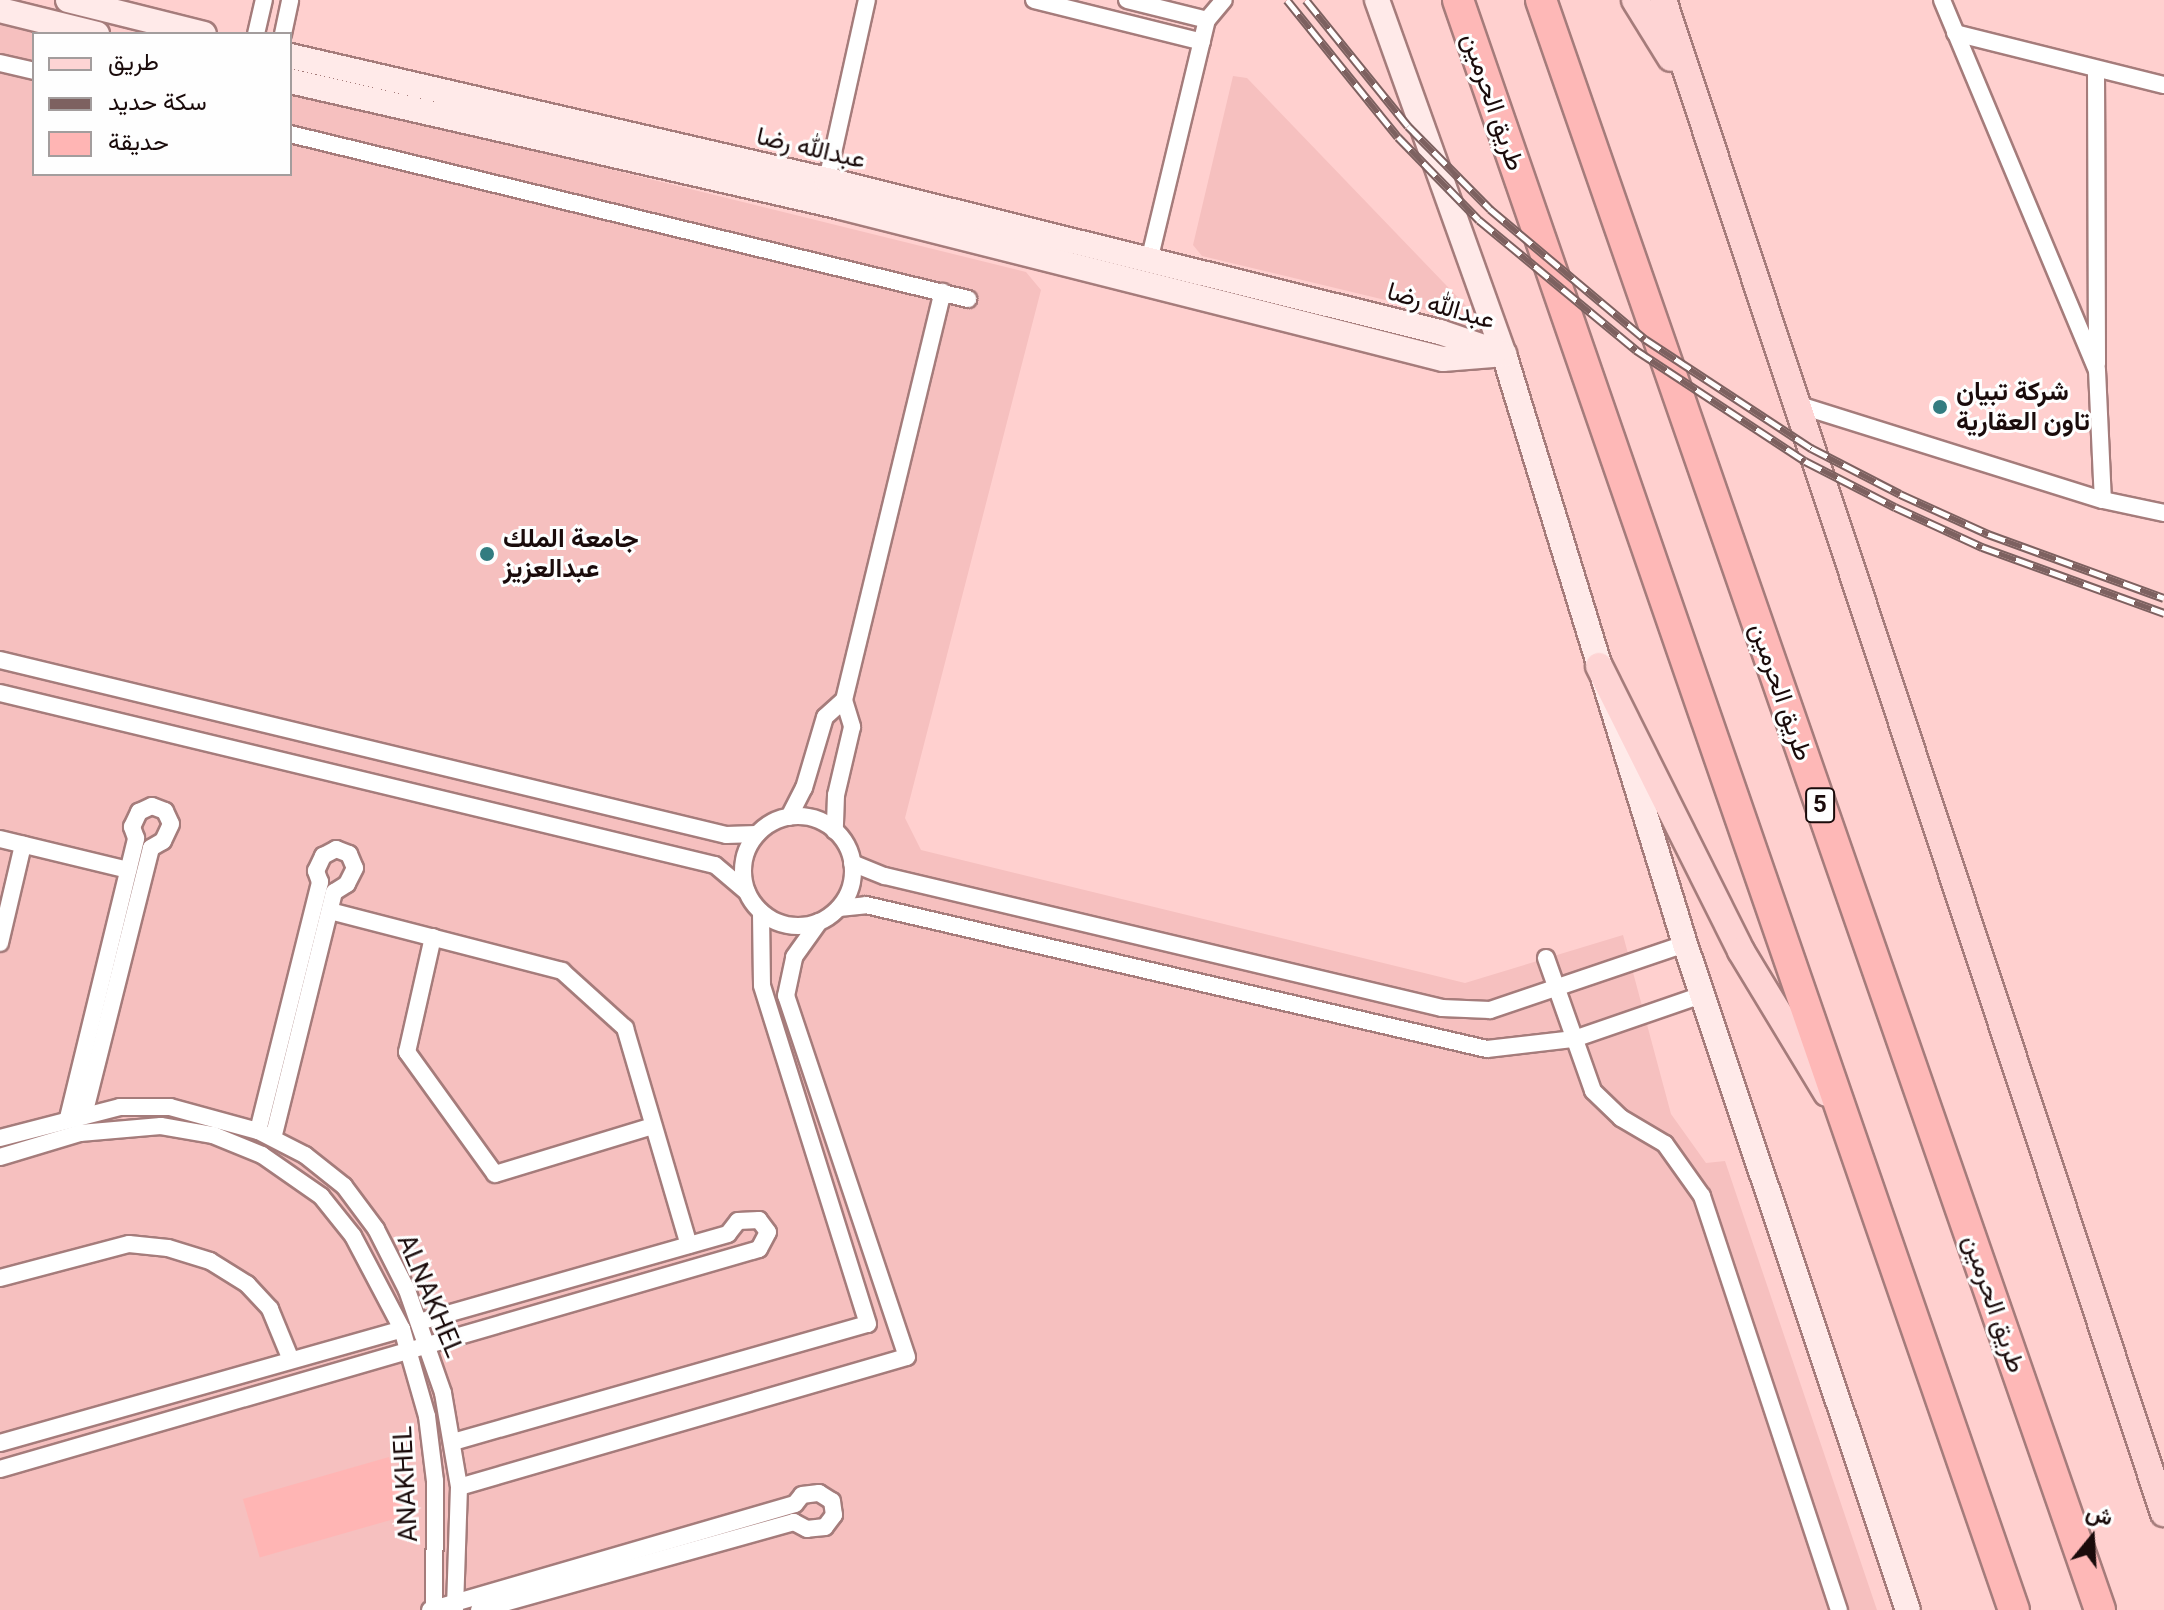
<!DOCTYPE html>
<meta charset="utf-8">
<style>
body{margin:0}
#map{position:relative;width:2164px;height:1610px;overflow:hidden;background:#ffd0cf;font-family:Roboto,Vazirmatn,sans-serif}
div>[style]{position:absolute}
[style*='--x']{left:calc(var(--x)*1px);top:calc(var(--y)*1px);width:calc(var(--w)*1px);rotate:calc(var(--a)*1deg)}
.built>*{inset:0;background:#f6c0bf}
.green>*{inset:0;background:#ffb5b4;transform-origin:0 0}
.roads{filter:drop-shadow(2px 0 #a57c7b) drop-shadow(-2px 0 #a57c7b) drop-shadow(0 2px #a57c7b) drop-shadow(0 -2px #a57c7b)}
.street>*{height:16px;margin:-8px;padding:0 8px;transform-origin:8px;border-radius:8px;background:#fff}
.street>.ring{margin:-8px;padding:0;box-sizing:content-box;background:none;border:16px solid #fff;border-radius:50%}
.secondary>*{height:24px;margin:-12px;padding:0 12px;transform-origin:12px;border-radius:12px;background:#ffeae9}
.primary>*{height:26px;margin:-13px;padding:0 13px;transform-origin:13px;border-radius:13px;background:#fed4d4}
.highway>*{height:30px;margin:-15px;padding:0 15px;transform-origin:15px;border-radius:15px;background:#feb8b7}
.rail>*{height:9px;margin-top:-4.5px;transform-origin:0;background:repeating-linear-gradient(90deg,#fefefe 0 18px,#7d6160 0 36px);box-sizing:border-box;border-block:2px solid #7d6160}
.dots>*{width:22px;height:22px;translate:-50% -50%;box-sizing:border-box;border:4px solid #fefefe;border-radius:50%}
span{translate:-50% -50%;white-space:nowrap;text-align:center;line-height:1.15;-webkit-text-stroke:6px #fefefe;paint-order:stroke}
.shield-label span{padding:2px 6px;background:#fefefe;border:2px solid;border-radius:6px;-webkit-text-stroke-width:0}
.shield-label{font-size:24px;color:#1a0b0b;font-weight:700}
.street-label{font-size:26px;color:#1a0b0b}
.poi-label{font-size:26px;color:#1a0b0b;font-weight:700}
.left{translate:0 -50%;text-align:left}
.legend{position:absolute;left:32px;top:32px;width:260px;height:144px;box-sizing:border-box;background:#fefefe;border:2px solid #a39d9d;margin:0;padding:10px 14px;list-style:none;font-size:24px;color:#1a0b0b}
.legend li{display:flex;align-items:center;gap:16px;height:40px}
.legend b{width:40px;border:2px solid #a39d9d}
.north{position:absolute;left:2052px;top:1498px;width:80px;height:80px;-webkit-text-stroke:6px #fefefe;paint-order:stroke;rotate:18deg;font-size:22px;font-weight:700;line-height:32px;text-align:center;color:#1a0b0b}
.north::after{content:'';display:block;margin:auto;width:28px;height:36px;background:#1a0b0b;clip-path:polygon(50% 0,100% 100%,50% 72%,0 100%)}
</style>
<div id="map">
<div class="built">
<div style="clip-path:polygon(0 19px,61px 34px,34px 34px,34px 174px,290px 174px,290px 90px,1026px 272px,1041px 290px,905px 818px,921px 850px,1465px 983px,1623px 935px,1671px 1114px,1706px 1163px,1725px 1161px,1877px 1610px,0 1610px)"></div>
<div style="clip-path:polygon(1233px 76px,1247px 78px,1469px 309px,1460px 318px,1202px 256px,1193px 245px)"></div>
</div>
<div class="green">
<div style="left:389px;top:1457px;width:61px;height:152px;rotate:74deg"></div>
</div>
<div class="roads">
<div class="street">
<div style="--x:1034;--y:0;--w:173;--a:14"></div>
<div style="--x:1127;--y:0;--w:82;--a:14"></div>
<div style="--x:1942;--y:0;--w:401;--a:67.3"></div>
<div style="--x:2097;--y:370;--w:130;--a:87.4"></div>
<div style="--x:1955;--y:33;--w:215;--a:14"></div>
<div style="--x:256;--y:34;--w:35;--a:-77"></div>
<div style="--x:283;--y:34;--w:35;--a:-78"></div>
<div style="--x:0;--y:63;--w:35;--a:13"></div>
<div style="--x:2096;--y:70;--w:294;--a:89.8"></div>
<div style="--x:290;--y:134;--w:698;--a:13.68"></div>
<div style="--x:827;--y:180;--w:184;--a:-77.5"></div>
<div style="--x:1149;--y:261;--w:248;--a:-76.5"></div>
<div style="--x:1207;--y:20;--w:26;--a:-50"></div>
<div style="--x:1799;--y:405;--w:318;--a:17.4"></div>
<div style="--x:2103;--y:500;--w:62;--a:12"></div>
<div style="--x:0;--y:660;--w:747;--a:13.55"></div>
<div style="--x:726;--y:835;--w:31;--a:-2"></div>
<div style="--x:0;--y:693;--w:735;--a:13.53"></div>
<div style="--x:715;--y:865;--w:42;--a:40.2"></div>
<div style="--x:844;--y:700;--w:420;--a:-76.4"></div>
<div class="ring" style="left:743px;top:816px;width:94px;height:94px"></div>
<div style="--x:789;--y:817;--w:33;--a:-63"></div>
<div style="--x:804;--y:788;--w:74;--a:-73.5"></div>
<div style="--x:825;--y:717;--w:25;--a:-42"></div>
<div style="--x:844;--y:700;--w:28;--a:73"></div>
<div style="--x:852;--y:727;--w:70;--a:103.2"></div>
<div style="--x:836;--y:795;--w:36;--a:92"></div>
<div style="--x:0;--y:839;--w:132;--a:13.6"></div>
<div style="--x:852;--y:863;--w:35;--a:22"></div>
<div style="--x:885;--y:876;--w:572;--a:13.33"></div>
<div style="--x:1442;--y:1008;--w:48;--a:2.4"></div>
<div style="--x:1490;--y:1010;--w:206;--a:-18.7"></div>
<div style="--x:839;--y:908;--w:27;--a:-6"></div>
<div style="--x:866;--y:905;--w:637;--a:13.06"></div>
<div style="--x:1487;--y:1049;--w:88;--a:-6.6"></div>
<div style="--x:1574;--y:1039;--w:135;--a:-19"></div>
<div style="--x:330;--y:911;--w:240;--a:14.5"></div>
<div style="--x:562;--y:971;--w:85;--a:42.1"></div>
<div style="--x:625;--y:1028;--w:226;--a:73.6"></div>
<div style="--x:433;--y:937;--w:118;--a:102.7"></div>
<div style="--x:407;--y:1052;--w:150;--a:54.2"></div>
<div style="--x:495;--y:1174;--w:165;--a:-16.9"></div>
<div style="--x:0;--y:943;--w:101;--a:-76.8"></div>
<div style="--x:1546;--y:958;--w:141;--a:70.5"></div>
<div style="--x:1593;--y:1091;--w:39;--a:44"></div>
<div style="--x:1621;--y:1118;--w:51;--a:30.6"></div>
<div style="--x:1665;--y:1144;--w:64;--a:54.6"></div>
<div style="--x:1702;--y:1196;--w:436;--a:71.7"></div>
<div style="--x:68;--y:1118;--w:288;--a:-76.3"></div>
<div style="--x:136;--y:838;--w:12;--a:-110"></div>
<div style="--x:132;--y:827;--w:17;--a:-65"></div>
<div style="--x:139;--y:812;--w:14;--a:-25"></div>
<div style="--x:152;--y:806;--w:14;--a:21"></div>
<div style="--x:165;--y:811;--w:14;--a:65"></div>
<div style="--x:171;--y:824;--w:19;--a:115"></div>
<div style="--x:163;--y:841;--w:14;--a:150"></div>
<div style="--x:151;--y:848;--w:274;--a:104.1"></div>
<div style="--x:258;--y:1131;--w:257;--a:-76"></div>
<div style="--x:320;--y:882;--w:12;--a:-110"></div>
<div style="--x:316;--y:871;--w:17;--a:-65"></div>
<div style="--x:323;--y:856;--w:15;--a:-28"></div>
<div style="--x:336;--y:849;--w:14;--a:21"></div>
<div style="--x:349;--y:854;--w:15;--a:67"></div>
<div style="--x:355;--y:868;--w:18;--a:117"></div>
<div style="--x:347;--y:884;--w:15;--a:148"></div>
<div style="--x:334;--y:892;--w:253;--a:103.9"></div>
<div style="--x:0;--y:1138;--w:124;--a:-14.5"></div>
<div style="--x:120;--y:1107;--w:50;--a:0"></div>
<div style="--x:170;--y:1107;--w:91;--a:15.3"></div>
<div style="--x:258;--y:1131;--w:53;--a:27.1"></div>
<div style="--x:305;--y:1155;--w:50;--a:38.5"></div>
<div style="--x:344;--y:1186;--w:54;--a:53.3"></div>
<div style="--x:376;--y:1229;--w:68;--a:63.1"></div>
<div style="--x:407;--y:1290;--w:109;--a:70.7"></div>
<div style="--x:443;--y:1393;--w:95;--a:80.3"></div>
<div style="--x:459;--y:1487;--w:123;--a:91.9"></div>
<div style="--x:0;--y:1157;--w:84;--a:-16.7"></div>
<div style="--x:80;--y:1133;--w:81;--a:-4.9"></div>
<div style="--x:161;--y:1126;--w:53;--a:9.8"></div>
<div style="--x:213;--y:1135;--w:53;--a:22.2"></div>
<div style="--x:262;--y:1155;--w:72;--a:34.8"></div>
<div style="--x:321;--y:1196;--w:51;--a:51.3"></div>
<div style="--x:353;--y:1236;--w:105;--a:62.2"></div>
<div style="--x:402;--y:1329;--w:91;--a:74"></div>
<div style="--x:427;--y:1416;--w:65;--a:83"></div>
<div style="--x:435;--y:1481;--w:129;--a:90.4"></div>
<div style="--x:0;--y:1278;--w:133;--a:-14.8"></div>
<div style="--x:129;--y:1244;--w:39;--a:6"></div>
<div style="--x:168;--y:1248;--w:44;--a:17.2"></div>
<div style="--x:210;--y:1261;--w:44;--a:31.9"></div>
<div style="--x:247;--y:1284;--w:34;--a:47"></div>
<div style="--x:270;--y:1309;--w:55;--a:67.6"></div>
<div style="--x:453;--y:1442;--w:431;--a:-15.9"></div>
<div style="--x:868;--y:1324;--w:355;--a:-107.4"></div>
<div style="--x:762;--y:985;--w:73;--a:-90.8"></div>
<div style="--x:0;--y:1443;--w:418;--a:-15.8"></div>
<div style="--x:0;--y:1469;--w:790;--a:-16.16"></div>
<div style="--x:759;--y:1249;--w:19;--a:-62"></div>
<div style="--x:768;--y:1232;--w:15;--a:-127"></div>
<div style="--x:759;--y:1220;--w:21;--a:177"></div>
<div style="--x:738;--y:1221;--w:16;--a:128"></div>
<div style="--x:728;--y:1234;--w:320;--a:164.1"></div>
<div style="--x:459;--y:1487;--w:466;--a:-16.2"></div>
<div style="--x:907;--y:1357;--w:381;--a:-108.5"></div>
<div style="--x:786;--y:996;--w:40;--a:-78"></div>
<div style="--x:794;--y:957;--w:43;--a:-54.5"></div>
<div style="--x:430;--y:1610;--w:380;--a:-16.2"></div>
<div style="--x:795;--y:1504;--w:11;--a:-52"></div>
<div style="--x:802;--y:1495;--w:17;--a:-7"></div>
<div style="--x:819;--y:1493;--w:15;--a:32"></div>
<div style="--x:832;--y:1501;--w:14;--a:82"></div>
<div style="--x:834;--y:1515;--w:15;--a:127"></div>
<div style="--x:825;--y:1527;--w:18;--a:174"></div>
<div style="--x:807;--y:1529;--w:15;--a:-152"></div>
<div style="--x:794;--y:1522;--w:327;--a:164.4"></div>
</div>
<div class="secondary">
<div style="--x:68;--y:0;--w:140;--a:14"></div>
<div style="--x:1377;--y:0;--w:376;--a:70.3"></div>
<div style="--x:1504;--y:354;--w:617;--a:72.95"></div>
<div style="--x:1685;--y:944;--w:702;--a:71.49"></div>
<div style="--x:0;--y:10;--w:100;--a:13.9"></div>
<div style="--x:290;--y:56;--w:551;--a:13"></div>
<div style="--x:827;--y:180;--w:632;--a:13.93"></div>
<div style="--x:1440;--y:332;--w:68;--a:19"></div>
<div style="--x:290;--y:81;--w:565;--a:12.88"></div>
<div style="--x:841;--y:207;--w:621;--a:14.17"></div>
<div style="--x:1443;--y:359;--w:50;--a:-4.6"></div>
</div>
<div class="primary">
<div style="--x:1635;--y:0;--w:68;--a:58.2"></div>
<div style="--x:1663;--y:0;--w:1594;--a:71.68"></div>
<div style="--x:1599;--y:666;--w:318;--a:63.5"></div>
<div style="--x:1741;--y:951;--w:166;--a:58.8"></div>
</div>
<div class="highway">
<div style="--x:1458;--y:0;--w:1703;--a:70.95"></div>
<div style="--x:1541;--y:0;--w:1704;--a:70.85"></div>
</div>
</div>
<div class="rail">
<div style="--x:1287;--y:0;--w:176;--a:51"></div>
<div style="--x:1398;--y:137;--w:116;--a:45.7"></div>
<div style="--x:1479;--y:220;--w:204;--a:39.6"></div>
<div style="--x:1636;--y:350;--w:202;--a:33.3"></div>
<div style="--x:1805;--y:461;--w:101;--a:27.1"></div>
<div style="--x:1895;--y:507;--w:96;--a:24.7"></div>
<div style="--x:1982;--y:547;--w:194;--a:19.9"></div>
<div style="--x:1306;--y:0;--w:162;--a:51"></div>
<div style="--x:1408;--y:126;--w:117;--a:45.3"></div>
<div style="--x:1490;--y:209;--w:202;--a:40"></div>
<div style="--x:1645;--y:339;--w:199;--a:33.3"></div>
<div style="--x:1811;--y:448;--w:100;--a:27.3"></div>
<div style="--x:1900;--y:494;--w:97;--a:24.4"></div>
<div style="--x:1988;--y:534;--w:187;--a:20"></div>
</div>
<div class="dots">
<div style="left:1940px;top:407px;background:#337c80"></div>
<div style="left:487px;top:554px;background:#337c80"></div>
</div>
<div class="shield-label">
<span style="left:1820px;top:805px">5</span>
</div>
<div class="street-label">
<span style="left:1493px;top:102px;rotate:71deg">طريق الحرمين</span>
<span style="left:811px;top:148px;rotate:13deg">عبدالله رضا</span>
<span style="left:1441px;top:306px;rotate:16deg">عبدالله رضا</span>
<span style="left:1781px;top:692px;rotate:71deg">طريق الحرمين</span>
<span style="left:430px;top:1296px;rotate:67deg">ALNAKHEL</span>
<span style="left:1994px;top:1304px;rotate:71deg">طريق الحرمين</span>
<span style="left:406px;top:1484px;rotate:-93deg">ANAKHEL</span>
</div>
<div class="poi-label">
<span class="left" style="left:1956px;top:407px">شركة تبيان<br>تاون العقارية</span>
<span class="left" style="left:503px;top:554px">جامعة الملك<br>عبدالعزيز</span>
</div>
<ul class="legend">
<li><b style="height:10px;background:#fed4d4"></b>طريق</li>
<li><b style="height:10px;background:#7d6160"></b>سكة حديد</li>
<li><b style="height:22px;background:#ffb5b4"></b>حديقة</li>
</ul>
<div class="north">ش</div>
</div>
